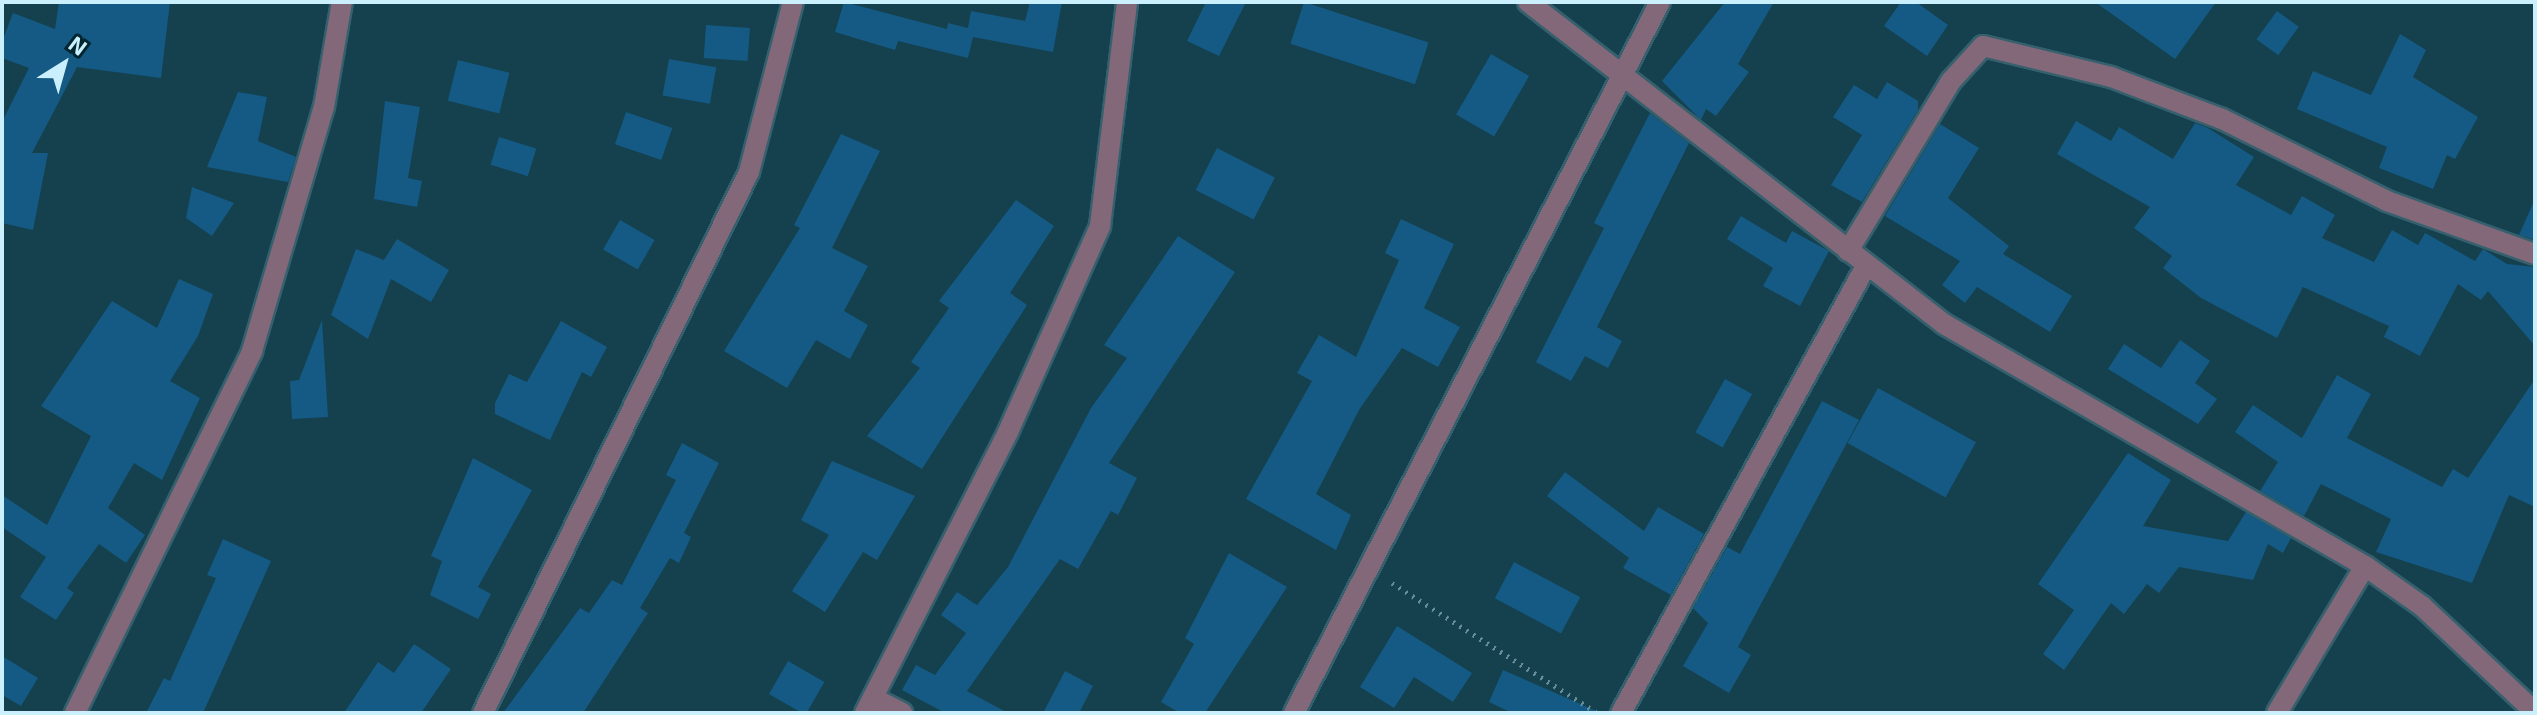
<!DOCTYPE html>
<style>
body{margin:0}
#map{position:relative;width:2537px;height:715px;overflow:hidden;background:#15404d;font-family:"Exo 2",sans-serif}
div>[style]{position:absolute}
[style*='--x']{left:calc(var(--x)*1px);top:calc(var(--y)*1px);width:calc(var(--w)*1px);rotate:calc(var(--a)*1deg)}
.building>*{inset:0;background:#145a84;transform-origin:0 0}
.path>*{height:5px;margin-top:-2.5px;transform-origin:0;background:repeating-linear-gradient(90deg,#658e9b 0 2px,transparent 0 8px)}
.roads{filter:drop-shadow(2px 0 #36606d) drop-shadow(-2px 0 #36606d) drop-shadow(0 2px #36606d) drop-shadow(0 -2px #36606d)}
.minor>*{height:20px;margin:-10px;padding:0 10px;transform-origin:10px;border-radius:10px;background:#836879}
span{translate:-50% -50%;white-space:nowrap;text-align:center;line-height:1.15;-webkit-text-stroke:6px #022630;paint-order:stroke}
.frame{position:absolute;inset:0;border:4px solid #caf0fd;pointer-events:none}
.north{position:absolute;left:24px;top:24px;width:80px;height:80px;-webkit-text-stroke:6px #022630;paint-order:stroke;rotate:37deg;font-size:22px;font-weight:700;line-height:32px;text-align:center;color:#caf0fd}
.north::after{content:'';display:block;margin:auto;width:28px;height:36px;background:#caf0fd;clip-path:polygon(50% 0,100% 100%,50% 72%,0 100%)}
</style>
<div id="map">
<div class="building">
<div style="clip-path:polygon(59px 2px,170px 2px,161px 78px,77px 67px,32px 153px,48px 153px,33px 230px,2px 223px,2px 122px,29px 68px,2px 58px,2px 42px,13px 13px,55px 29px)"></div>
<div style="clip-path:polygon(844px 2px,947px 29px,948px 23px,968px 28px,971px 11px,1025px 21px,1030px 2px,1062px 2px,1053px 52px,973px 37px,968px 58px,898px 41px,895px 50px,835px 32px)"></div>
<div style="clip-path:polygon(1206px 2px,1246px 2px,1219px 56px,1187px 41px)"></div>
<div style="left:1304px;top:2px;width:131px;height:44px;rotate:18deg"></div>
<div style="clip-path:polygon(1725px 2px,1774px 2px,1738px 64px,1749px 72px,1716px 116px,1706px 109px,1701px 120px,1662px 81px)"></div>
<div style="clip-path:polygon(1901px 2px,1916px 2px,1948px 25px,1927px 56px,1884px 26px)"></div>
<div style="clip-path:polygon(2095px 2px,2216px 2px,2175px 59px)"></div>
<div style="left:2277px;top:11px;width:27px;height:35px;rotate:36deg"></div>
<div style="left:706px;top:25px;width:44px;height:33px;rotate:4deg"></div>
<div style="clip-path:polygon(2400px 34px,2426px 50px,2413px 77px,2478px 117px,2455px 159px,2447px 155px,2433px 189px,2379px 168px,2387px 147px,2297px 109px,2313px 71px,2371px 95px)"></div>
<div style="left:1491px;top:54px;width:44px;height:70px;rotate:30deg"></div>
<div style="left:669px;top:59px;width:48px;height:37px;rotate:10deg"></div>
<div style="left:458px;top:60px;width:53px;height:42px;rotate:14deg"></div>
<div style="clip-path:polygon(1887px 82px,1918px 101px,1918px 110px,1862px 202px,1831px 185px,1862px 135px,1833px 117px,1854px 85px,1877px 99px)"></div>
<div style="clip-path:polygon(238px 92px,267px 97px,258px 141px,296px 157px,288px 182px,207px 167px)"></div>
<div style="clip-path:polygon(385px 101px,420px 107px,408px 178px,422px 181px,417px 207px,374px 199px)"></div>
<div style="left:626px;top:112px;width:49px;height:34px;rotate:19deg"></div>
<div style="clip-path:polygon(1650px 113px,1689px 143px,1597px 327px,1622px 341px,1608px 368px,1585px 356px,1571px 381px,1536px 362px,1604px 228px,1594px 223px)"></div>
<div style="clip-path:polygon(2076px 121px,2111px 141px,2119px 127px,2173px 159px,2195px 123px,2208px 128px,2254px 157px,2236px 185px,2291px 215px,2302px 196px,2335px 215px,2322px 238px,2374px 262px,2392px 230px,2418px 245px,2425px 233px,2475px 261px,2483px 249px,2507px 264px,2535px 267px,2535px 346px,2488px 291px,2481px 300px,2458px 284px,2420px 356px,2384px 337px,2389px 326px,2303px 287px,2277px 338px,2201px 298px,2163px 268px,2172px 256px,2134px 228px,2150px 207px,2057px 154px)"></div>
<div style="clip-path:polygon(1940px 124px,1979px 148px,1948px 198px,2009px 246px,2003px 254px,2072px 296px,2050px 332px,1977px 287px,1965px 303px,1942px 285px,1960px 261px,1885px 216px)"></div>
<div style="clip-path:polygon(841px 134px,880px 151px,832px 248px,868px 266px,844px 311px,868px 325px,850px 359px,816px 340px,787px 388px,724px 351px,800px 228px,794px 225px)"></div>
<div style="left:499px;top:137px;width:39px;height:29px;rotate:17deg"></div>
<div style="left:1217px;top:148px;width:65px;height:47px;rotate:27deg"></div>
<div style="clip-path:polygon(192px 187px,234px 203px,212px 236px,186px 218px)"></div>
<div style="clip-path:polygon(2535px 199px,2535px 240px,2519px 235px)"></div>
<div style="clip-path:polygon(1016px 200px,1054px 226px,1010px 293px,1027px 305px,922px 469px,867px 436px,920px 368px,911px 362px,949px 308px,939px 301px)"></div>
<div style="clip-path:polygon(1741px 216px,1786px 243px,1792px 231px,1829px 251px,1800px 306px,1763px 286px,1773px 268px,1727px 239px)"></div>
<div style="clip-path:polygon(1401px 219px,1454px 244px,1424px 308px,1460px 327px,1438px 367px,1402px 348px,1359px 410px,1316px 494px,1351px 515px,1336px 550px,1246px 499px,1312px 381px,1297px 373px,1319px 335px,1356px 357px,1399px 260px,1385px 253px)"></div>
<div style="left:620px;top:220px;width:40px;height:34px;rotate:30deg"></div>
<div style="clip-path:polygon(1178px 236px,1235px 272px,1109px 463px,1137px 478px,1118px 515px,1111px 511px,1078px 569px,1060px 559px,967px 691px,1008px 713px,945px 713px,902px 690px,916px 665px,935px 675px,966px 633px,941px 615px,957px 592px,977px 605px,1008px 567px,1091px 408px,1127px 358px,1104px 345px)"></div>
<div style="clip-path:polygon(397px 239px,449px 270px,431px 302px,391px 279px,368px 339px,331px 315px,356px 249px,384px 260px)"></div>
<div style="clip-path:polygon(179px 279px,213px 294px,198px 336px,170px 381px,200px 398px,162px 480px,134px 463px,108px 508px,145px 535px,126px 563px,99px 544px,67px 588px,74px 593px,56px 620px,20px 597px,46px 557px,2px 527px,2px 495px,47px 525px,91px 436px,41px 406px,112px 301px,157px 328px)"></div>
<div style="clip-path:polygon(322px 320px,328px 417px,292px 419px,290px 381px,299px 380px)"></div>
<div style="clip-path:polygon(561px 321px,607px 347px,591px 377px,582px 372px,550px 440px,495px 414px,495px 403px,509px 374px,527px 382px)"></div>
<div style="clip-path:polygon(2180px 340px,2210px 361px,2195px 383px,2217px 399px,2198px 424px,2108px 369px,2124px 344px,2161px 368px)"></div>
<div style="clip-path:polygon(2337px 375px,2371px 394px,2347px 438px,2442px 487px,2453px 469px,2468px 478px,2535px 379px,2535px 507px,2509px 495px,2472px 583px,2376px 552px,2391px 519px,2321px 484px,2304px 516px,2260px 491px,2278px 462px,2235px 432px,2253px 405px,2302px 438px)"></div>
<div style="left:1725px;top:379px;width:31px;height:61px;rotate:29deg"></div>
<div style="left:1878px;top:388px;width:112px;height:63px;rotate:29deg"></div>
<div style="clip-path:polygon(1822px 401px,1859px 420px,1738px 647px,1751px 655px,1729px 693px,1683px 666px,1708px 623px,1693px 608px,1727px 547px,1740px 554px)"></div>
<div style="clip-path:polygon(682px 443px,719px 463px,684px 533px,691px 537px,679px 563px,670px 558px,640px 608px,648px 613px,583px 713px,503px 713px,580px 608px,589px 613px,612px 580px,622px 585px,676px 480px,666px 475px)"></div>
<div style="clip-path:polygon(2128px 453px,2171px 480px,2143px 526px,2228px 541px,2246px 512px,2291px 538px,2283px 553px,2268px 544px,2253px 580px,2179px 567px,2159px 593px,2147px 584px,2124px 614px,2111px 603px,2064px 670px,2043px 654px,2074px 610px,2038px 584px)"></div>
<div style="clip-path:polygon(473px 458px,532px 490px,478px 587px,491px 594px,478px 619px,430px 595px,442px 561px,431px 556px)"></div>
<div style="clip-path:polygon(832px 461px,915px 496px,877px 560px,863px 552px,825px 612px,792px 591px,829px 535px,801px 520px)"></div>
<div style="clip-path:polygon(1565px 472px,1644px 531px,1658px 507px,1704px 534px,1671px 595px,1623px 568px,1629px 558px,1547px 496px)"></div>
<div style="clip-path:polygon(223px 539px,271px 561px,203px 713px,146px 713px,164px 678px,170px 681px,216px 578px,207px 575px)"></div>
<div style="clip-path:polygon(1229px 553px,1287px 587px,1205px 713px,1180px 713px,1161px 702px,1194px 644px,1185px 638px)"></div>
<div style="left:1514px;top:562px;width:75px;height:41px;rotate:28deg"></div>
<div style="clip-path:polygon(1397px 626px,1472px 673px,1453px 702px,1414px 677px,1394px 708px,1360px 687px)"></div>
<div style="clip-path:polygon(414px 644px,451px 669px,421px 713px,344px 713px,378px 662px,394px 673px)"></div>
<div style="clip-path:polygon(2px 656px,38px 678px,21px 706px,2px 695px)"></div>
<div style="left:788px;top:661px;width:42px;height:38px;rotate:30deg"></div>
<div style="clip-path:polygon(1503px 670px,1601px 713px,1512px 713px,1489px 702px)"></div>
<div style="clip-path:polygon(1065px 671px,1093px 686px,1079px 713px,1043px 713px)"></div>
</div>
<div class="path">
<div style="--x:1392;--y:583;--w:241;--a:32.3"></div>
</div>
<div class="roads">
<div class="minor">
<div style="--x:1528;--y:2;--w:526;--a:37.74"></div>
<div style="--x:1944;--y:324;--w:486;--a:29.9"></div>
<div style="--x:2365;--y:566;--w:70;--a:35.1"></div>
<div style="--x:2422;--y:606;--w:155;--a:43.2"></div>
<div style="--x:1848;--y:251;--w:199;--a:-58.8"></div>
<div style="--x:1951;--y:81;--w:47;--a:-47.6"></div>
<div style="--x:1983;--y:46;--w:132;--a:13.6"></div>
<div style="--x:2111;--y:77;--w:119;--a:20.7"></div>
<div style="--x:2222;--y:119;--w:184;--a:26.4"></div>
<div style="--x:2387;--y:201;--w:157;--a:19.7"></div>
<div style="--x:873;--y:698;--w:33;--a:27"></div>
<div style="--x:75;--y:713;--w:403;--a:-63.9"></div>
<div style="--x:252;--y:351;--w:254;--a:-73.6"></div>
<div style="--x:324;--y:107;--w:107;--a:-80.3"></div>
<div style="--x:483;--y:713;--w:603;--a:-63.82"></div>
<div style="--x:749;--y:172;--w:176;--a:-75.5"></div>
<div style="--x:865;--y:713;--w:315;--a:-63"></div>
<div style="--x:1008;--y:432;--w:226;--a:-65.9"></div>
<div style="--x:1100;--y:226;--w:226;--a:-83.1"></div>
<div style="--x:1294;--y:713;--w:800;--a:-62.76"></div>
<div style="--x:1621;--y:713;--w:510;--a:-61.27"></div>
<div style="--x:2277;--y:713;--w:171;--a:-59.1"></div>
</div>
</div>
<div class="frame"></div>
<div class="north">N</div>
</div>
